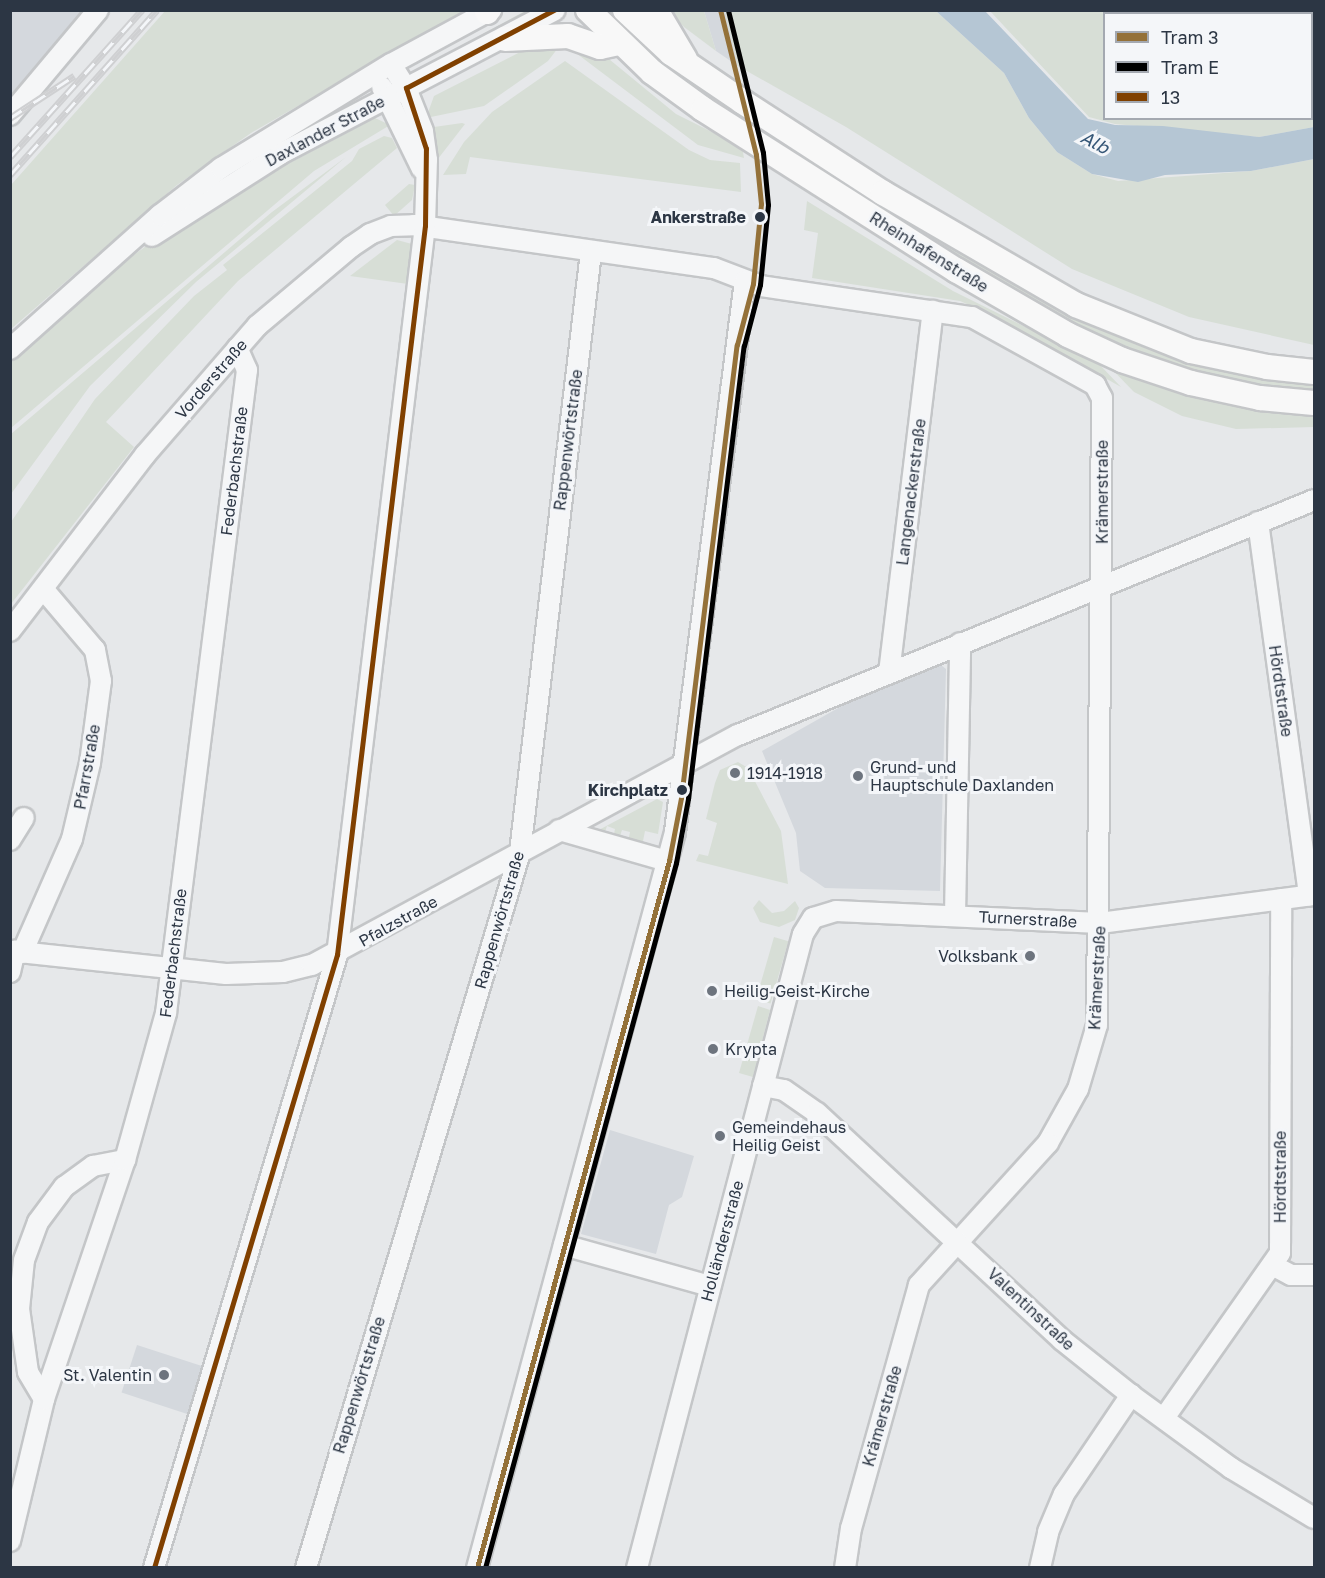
<!DOCTYPE html>
<meta charset="utf-8">
<style>
body{margin:0}
#map{position:relative;width:1325px;height:1578px;overflow:hidden;background:#e6e8ea;font-family:"Golos Text",sans-serif}
div>[style]{position:absolute}
[style*='--x']{left:calc(var(--x)*1px);top:calc(var(--y)*1px);width:calc(var(--w)*1px);rotate:calc(var(--a)*1deg)}
.built>*{inset:0;background:#d4d8dd;transform-origin:0 0}
.green>*{inset:0;background:#d7ded6;transform-origin:0 0}
.water>*{inset:0;background:#b5c6d4}
.roads{filter:drop-shadow(2px 0 #c4c6c8) drop-shadow(-2px 0 #c4c6c8) drop-shadow(0 2px #c4c6c8) drop-shadow(0 -2px #c4c6c8)}
.minor>*{height:20px;margin:-10px;padding:0 10px;transform-origin:10px;border-radius:10px;background:#f5f6f7}
.major>*{height:24px;margin:-12px;padding:0 12px;transform-origin:12px;border-radius:12px;background:#f8f8f8}
.rail>*{height:7px;margin-top:-3.5px;transform-origin:0;background:repeating-linear-gradient(90deg,#f4f6f9 0 14px,#cfd0d2 0 28px);box-sizing:border-box;border-block:2px solid #cfd0d2}
.bus-1>*{height:4.5px;margin:-2.25px;padding:0 2.25px;transform-origin:2.25px;border-radius:2.25px;background:#804000}
.tram-1>*{height:4.5px;margin:-2.25px;padding:0 2.25px;transform-origin:2.25px;border-radius:2.25px;background:#947139}
.tram-2>*{height:4.5px;margin:-2.25px;padding:0 2.25px;transform-origin:2.25px;border-radius:2.25px;background:#000}
.dots>*{width:16px;height:16px;translate:-50% -50%;box-sizing:border-box;border:3px solid #f4f6f9;border-radius:50%}
span{translate:-50% -50%;white-space:nowrap;text-align:center;line-height:1.15;-webkit-text-stroke:6px #f4f6f9;paint-order:stroke}
.street-label{font-size:16px;color:#2c3644}
.stop-label{font-size:16px;color:#2c3644;font-weight:700}
.right{translate:-100% -50%;text-align:right}
.poi-label{font-size:16px;color:#2c3644}
.left{translate:0 -50%;text-align:left}
.water-label{font-size:18px;color:#365777;font-style:italic}
.frame{position:absolute;inset:0;border:12px solid #2c3644;pointer-events:none}
.legend{position:absolute;left:1103px;top:12px;width:210px;height:108px;box-sizing:border-box;background:#f4f6f9;border:2px solid #a4a9b1;margin:0;padding:8px 10px;list-style:none;font-size:18px;color:#2c3644}
.legend li{display:flex;align-items:center;gap:12px;height:30px}
.legend b{width:30px;border:2px solid #a4a9b1}
</style>
<div id="map">
<div class="built">
<div style="clip-path:polygon(11px 11px,86px 11px,11px 99px)"></div>
<div style="clip-path:polygon(704px 11px,725px 11px,738px 66px,716px 51px)"></div>
<div style="clip-path:polygon(941px 665px,946px 669px,940px 891px,825px 888px,800px 871px,796px 833px,762px 751px,847px 703px)"></div>
<div style="clip-path:polygon(610px 1130px,694px 1156px,682px 1197px,669px 1205px,656px 1254px,581px 1234px)"></div>
<div style="left:137px;top:1345px;width:69px;height:50px;rotate:18deg"></div>
</div>
<div class="green">
<div style="clip-path:polygon(165px 11px,463px 11px,251px 133px,177px 185px,11px 329px,11px 185px)"></div>
<div style="clip-path:polygon(525px 11px,537px 11px,418px 71px,420px 68px)"></div>
<div style="clip-path:polygon(668px 11px,704px 11px,716px 51px,684px 27px)"></div>
<div style="clip-path:polygon(725px 11px,936px 11px,1004px 73px,1029px 118px,1057px 152px,1092px 174px,1118px 181px,1251px 171px,1314px 159px,1314px 345px,1189px 317px,1072px 269px,846px 127px,738px 66px)"></div>
<div style="clip-path:polygon(evenodd,990px 11px,1314px 11px,1314px 127px,1259px 137px,1115px 124px,1089px 117px,990px 11px,1104px 14px,1312px 14px,1312px 118px,1104px 118px,1104px 14px)"></div>
<div style="clip-path:polygon(608px 12px,664px 64px,734px 113px,735px 120px,679px 82px,603px 15px)"></div>
<div style="clip-path:polygon(530px 47px,558px 48px,548px 61px,484px 106px,426px 118px,434px 96px)"></div>
<div style="clip-path:polygon(575px 47px,604px 55px,676px 114px,742px 147px,744px 158px,698px 145px,576px 53px)"></div>
<div style="clip-path:polygon(565px 61px,689px 150px,710px 160px,740px 163px,741px 192px,470px 157px,466px 174px,443px 175px,464px 142px,492px 112px)"></div>
<div style="clip-path:polygon(375px 118px,390px 125px,314px 171px,11px 428px,11px 359px,107px 274px,187px 217px)"></div>
<div style="clip-path:polygon(753px 122px,1076px 313px,1314px 379px,1314px 393px,1207px 375px,1144px 356px,1090px 333px,1015px 292px,844px 186px,755px 129px)"></div>
<div style="clip-path:polygon(462px 123px,465px 124px,434px 164px,427px 128px)"></div>
<div style="clip-path:polygon(384px 136px,392px 138px,397px 148px,238px 281px,106px 422px,134px 447px,11px 604px,11px 522px,95px 399px,194px 296px,227px 270px,223px 265px,352px 161px,359px 149px)"></div>
<div style="clip-path:polygon(346px 157px,196px 282px,90px 386px,11px 494px,11px 434px,272px 212px)"></div>
<div style="clip-path:polygon(409px 184px,415px 185px,412px 200px,394px 216px,385px 205px)"></div>
<div style="clip-path:polygon(807px 201px,953px 291px,1098px 363px,1121px 387px,995px 316px,960px 301px,812px 278px,818px 233px,804px 230px)"></div>
<div style="clip-path:polygon(397px 240px,412px 244px,408px 284px,350px 276px)"></div>
<div style="clip-path:polygon(1103px 360px,1314px 412px,1314px 427px,1236px 429px,1182px 416px,1134px 392px)"></div>
<div style="clip-path:polygon(738px 762px,748px 768px,781px 831px,788px 884px,696px 861px,699px 854px,708px 856px,717px 823px,706px 819px,715px 783px,720px 770px)"></div>
<div style="clip-path:polygon(657px 799px,663px 802px,658px 834px,645px 831px,642px 846px,628px 842px,630px 832px,622px 830px,619px 839px,613px 838px,615px 829px,607px 826px,604px 835px,595px 832px)"></div>
<div style="clip-path:polygon(759px 900px,772px 913px,784px 911px,795px 901px,799px 908px,795px 920px,779px 927px,760px 922px,753px 908px)"></div>
<div style="left:774px;top:937px;width:15px;height:65px;rotate:16deg"></div>
<div style="clip-path:polygon(758px 1006px,770px 1010px,753px 1077px,739px 1073px)"></div>
</div>
<div class="water">
<div style="clip-path:polygon(936px 11px,985px 11px,1088px 119px,1115px 125px,1163px 126px,1259px 137px,1314px 127px,1314px 159px,1251px 171px,1165px 175px,1138px 182px,1092px 174px,1057px 152px,1029px 118px,1004px 73px)"></div>
</div>
<div class="roads">
<div class="minor">
<div style="--x:382;--y:87;--w:91;--a:64"></div>
<div style="--x:10;--y:115;--w:137;--a:-50"></div>
<div style="--x:152;--y:236;--w:152;--a:-32.6"></div>
<div style="--x:280;--y:154;--w:310;--a:-27.6"></div>
<div style="--x:10;--y:349;--w:201;--a:-41.8"></div>
<div style="--x:160;--y:215;--w:77;--a:-37.6"></div>
<div style="--x:221;--y:168;--w:199;--a:-31.5"></div>
<div style="--x:391;--y:64;--w:114;--a:-28.4"></div>
<div style="--x:1258;--y:522;--w:377;--a:82.2"></div>
<div style="--x:10;--y:631;--w:222;--a:-52.5"></div>
<div style="--x:145;--y:455;--w:171;--a:-49"></div>
<div style="--x:257;--y:326;--w:123;--a:-40"></div>
<div style="--x:351;--y:247;--w:23;--a:-34"></div>
<div style="--x:370;--y:234;--w:22;--a:-21"></div>
<div style="--x:391;--y:226;--w:23;--a:-2"></div>
<div style="--x:414;--y:225;--w:303;--a:8.2"></div>
<div style="--x:714;--y:268;--w:50;--a:21"></div>
<div style="--x:761;--y:286;--w:213;--a:8.4"></div>
<div style="--x:972;--y:317;--w:141;--a:28.9"></div>
<div style="--x:1095;--y:385;--w:15;--a:62"></div>
<div style="--x:1102;--y:398;--w:627;--a:90.46"></div>
<div style="--x:1097;--y:1025;--w:67;--a:106.5"></div>
<div style="--x:1078;--y:1089;--w:62;--a:119.1"></div>
<div style="--x:1048;--y:1143;--w:192;--a:132.3"></div>
<div style="--x:919;--y:1285;--w:252;--a:105.6"></div>
<div style="--x:851;--y:1528;--w:40;--a:98.5"></div>
<div style="--x:889;--y:673;--w:365;--a:-83.1"></div>
<div style="--x:559;--y:830;--w:112;--a:16"></div>
<div style="--x:10;--y:840;--w:26;--a:-58"></div>
<div style="--x:955;--y:915;--w:272;--a:-88.9"></div>
<div style="--x:10;--y:951;--w:217;--a:6.1"></div>
<div style="--x:226;--y:974;--w:57;--a:-2"></div>
<div style="--x:283;--y:972;--w:30;--a:-14"></div>
<div style="--x:312;--y:965;--w:484;--a:-28.4"></div>
<div style="--x:738;--y:735;--w:622;--a:-22.19"></div>
<div style="--x:22;--y:953;--w:124;--a:-66.3"></div>
<div style="--x:72;--y:839;--w:78;--a:-76.7"></div>
<div style="--x:90;--y:763;--w:83;--a:-82.4"></div>
<div style="--x:101;--y:681;--w:32;--a:-101"></div>
<div style="--x:95;--y:650;--w:79;--a:-130.4"></div>
<div style="--x:10;--y:972;--w:22;--a:-77"></div>
<div style="--x:763;--y:1086;--w:21;--a:11"></div>
<div style="--x:784;--y:1090;--w:40;--a:34.9"></div>
<div style="--x:817;--y:1113;--w:334;--a:42.8"></div>
<div style="--x:1062;--y:1340;--w:88;--a:38.6"></div>
<div style="--x:1131;--y:1395;--w:124;--a:36.1"></div>
<div style="--x:1231;--y:1468;--w:97;--a:31.1"></div>
<div style="--x:564;--y:1245;--w:152;--a:15.7"></div>
<div style="--x:1274;--y:1266;--w:19;--a:28"></div>
<div style="--x:1291;--y:1275;--w:23;--a:0"></div>
<div style="--x:44;--y:1399;--w:31;--a:-121"></div>
<div style="--x:28;--y:1372;--w:64;--a:-98.1"></div>
<div style="--x:19;--y:1309;--w:49;--a:-84.2"></div>
<div style="--x:24;--y:1260;--w:40;--a:-69.8"></div>
<div style="--x:38;--y:1222;--w:44;--a:-53.4"></div>
<div style="--x:64;--y:1187;--w:36;--a:-36"></div>
<div style="--x:93;--y:1166;--w:33;--a:-11"></div>
<div style="--x:1164;--y:1418;--w:202;--a:-54.9"></div>
<div style="--x:1280;--y:1253;--w:354;--a:-89.8"></div>
<div style="--x:10;--y:1541;--w:146;--a:-76.5"></div>
<div style="--x:44;--y:1399;--w:252;--a:-71.3"></div>
<div style="--x:125;--y:1160;--w:153;--a:-74.4"></div>
<div style="--x:166;--y:1013;--w:648;--a:-82.82"></div>
<div style="--x:247;--y:370;--w:24;--a:-114"></div>
<div style="--x:154;--y:1568;--w:640;--a:-73.38"></div>
<div style="--x:337;--y:955;--w:734;--a:-83.12"></div>
<div style="--x:425;--y:226;--w:66;--a:-88.3"></div>
<div style="--x:427;--y:160;--w:29;--a:-98"></div>
<div style="--x:423;--y:131;--w:46;--a:-111.6"></div>
<div style="--x:406;--y:88;--w:28;--a:-122"></div>
<div style="--x:306;--y:1568;--w:747;--a:-73.36"></div>
<div style="--x:520;--y:852;--w:604;--a:-83.25"></div>
<div style="--x:477;--y:1568;--w:762;--a:-74.94"></div>
<div style="--x:675;--y:832;--w:555;--a:-82.76"></div>
<div style="--x:637;--y:1568;--w:655;--a:-75.33"></div>
<div style="--x:803;--y:934;--w:19;--a:-58"></div>
<div style="--x:813;--y:918;--w:24;--a:-17"></div>
<div style="--x:836;--y:911;--w:264;--a:2.6"></div>
<div style="--x:1100;--y:923;--w:216;--a:-7.5"></div>
<div style="--x:1040;--y:1568;--w:37;--a:-77"></div>
<div style="--x:1048;--y:1532;--w:41;--a:-67.2"></div>
<div style="--x:1064;--y:1494;--w:120;--a:-55.9"></div>
</div>
<div class="major">
<div style="--x:588;--y:10;--w:89;--a:44.1"></div>
<div style="--x:652;--y:72;--w:63;--a:36"></div>
<div style="--x:703;--y:109;--w:300;--a:32.5"></div>
<div style="--x:956;--y:270;--w:129;--a:30.1"></div>
<div style="--x:1068;--y:335;--w:60;--a:24.8"></div>
<div style="--x:1122;--y:360;--w:73;--a:18.4"></div>
<div style="--x:1191;--y:383;--w:71;--a:12.3"></div>
<div style="--x:1260;--y:398;--w:54;--a:5.3"></div>
<div style="--x:625;--y:10;--w:63;--a:43.1"></div>
<div style="--x:671;--y:53;--w:87;--a:34.2"></div>
<div style="--x:743;--y:102;--w:167;--a:33"></div>
<div style="--x:883;--y:193;--w:223;--a:30.1"></div>
<div style="--x:1076;--y:305;--w:124;--a:21.8"></div>
<div style="--x:1191;--y:351;--w:78;--a:11.9"></div>
<div style="--x:1267;--y:367;--w:47;--a:6.1"></div>
<div style="--x:656;--y:10;--w:57;--a:59.4"></div>
<div style="--x:487;--y:12;--w:2;--a:-63"></div>
<div style="--x:505;--y:39;--w:63;--a:-2.7"></div>
<div style="--x:568;--y:36;--w:34;--a:19"></div>
<div style="--x:600;--y:47;--w:19;--a:-12"></div>
</div>
</div>
<div class="rail">
<div style="--x:10;--y:118;--w:77;--a:-33.3"></div>
<div style="--x:10;--y:157;--w:198;--a:-48.1"></div>
<div style="--x:10;--y:175;--w:221;--a:-48.3"></div>
</div>
<div class="bus-1">
<div style="--x:154;--y:1568;--w:640;--a:-73.38"></div>
<div style="--x:337;--y:955;--w:734;--a:-83.12"></div>
<div style="--x:425;--y:226;--w:77;--a:-89.3"></div>
<div style="--x:426;--y:149;--w:64;--a:-108.2"></div>
<div style="--x:406;--y:88;--w:167;--a:-27.8"></div>
</div>
<div class="tram-1">
<div style="--x:477;--y:1568;--w:733;--a:-74.81"></div>
<div style="--x:669;--y:861;--w:64;--a:-79.2"></div>
<div style="--x:681;--y:798;--w:456;--a:-83"></div>
<div style="--x:737;--y:345;--w:63;--a:-75.3"></div>
<div style="--x:753;--y:284;--w:80;--a:-84.3"></div>
<div style="--x:761;--y:204;--w:49;--a:-95.8"></div>
<div style="--x:756;--y:155;--w:149;--a:-103.9"></div>
</div>
<div class="tram-2">
<div style="--x:485;--y:1568;--w:730;--a:-74.84"></div>
<div style="--x:676;--y:863;--w:65;--a:-79.4"></div>
<div style="--x:688;--y:799;--w:456;--a:-83"></div>
<div style="--x:744;--y:346;--w:63;--a:-75.3"></div>
<div style="--x:760;--y:285;--w:80;--a:-84.3"></div>
<div style="--x:768;--y:205;--w:52;--a:-95.5"></div>
<div style="--x:763;--y:153;--w:147;--a:-103.8"></div>
</div>
<div class="dots">
<div style="left:760px;top:217px;background:#2c3644"></div>
<div style="left:735px;top:773px;background:#6d747e"></div>
<div style="left:858px;top:776px;background:#6d747e"></div>
<div style="left:682px;top:790px;background:#2c3644"></div>
<div style="left:1030px;top:956px;background:#6d747e"></div>
<div style="left:712px;top:991px;background:#6d747e"></div>
<div style="left:713px;top:1049px;background:#6d747e"></div>
<div style="left:720px;top:1136px;background:#6d747e"></div>
<div style="left:164px;top:1375px;background:#6d747e"></div>
</div>
<div class="street-label">
<span style="left:325px;top:131px;rotate:-28deg">Daxlander Straße</span>
<span style="left:929px;top:252px;rotate:32deg">Rheinhafenstraße</span>
<span style="left:211px;top:379px;rotate:-49deg">Vorderstraße</span>
<span style="left:568px;top:440px;rotate:-83deg">Rappenwörtstraße</span>
<span style="left:234px;top:471px;rotate:-83deg">Federbachstraße</span>
<span style="left:911px;top:492px;rotate:-83deg">Langenackerstraße</span>
<span style="left:1102px;top:492px;rotate:-90deg">Krämerstraße</span>
<span style="left:1281px;top:691px;rotate:82deg">Hördtstraße</span>
<span style="left:87px;top:767px;rotate:-80deg">Pfarrstraße</span>
<span style="left:1028px;top:919px;rotate:3deg">Turnerstraße</span>
<span style="left:499px;top:920px;rotate:-74deg">Rappenwörtstraße</span>
<span style="left:398px;top:921px;rotate:-29deg">Pfalzstraße</span>
<span style="left:173px;top:953px;rotate:-83deg">Federbachstraße</span>
<span style="left:1097px;top:978px;rotate:-87deg">Krämerstraße</span>
<span style="left:1280px;top:1177px;rotate:-90deg">Hördtstraße</span>
<span style="left:722px;top:1241px;rotate:-75deg">Holländerstraße</span>
<span style="left:1031px;top:1309px;rotate:43deg">Valentinstraße</span>
<span style="left:359px;top:1385px;rotate:-73deg">Rappenwörtstraße</span>
<span style="left:882px;top:1416px;rotate:-74deg">Krämerstraße</span>
</div>
<div class="stop-label">
<span class="right" style="left:746px;top:217px">Ankerstraße</span>
<span class="right" style="left:668px;top:790px">Kirchplatz</span>
</div>
<div class="poi-label">
<span class="left" style="left:870px;top:776px">Grund- und<br>Hauptschule Daxlanden</span>
<span class="left" style="left:747px;top:773px">1914-1918</span>
<span class="right" style="left:1018px;top:956px">Volksbank</span>
<span class="left" style="left:724px;top:991px">Heilig-Geist-Kirche</span>
<span class="left" style="left:725px;top:1049px">Krypta</span>
<span class="left" style="left:732px;top:1136px">Gemeindehaus<br>Heilig Geist</span>
<span class="right" style="left:152px;top:1375px">St. Valentin</span>
</div>
<div class="water-label">
<span style="left:1095px;top:142px;rotate:28deg">Alb</span>
</div>
<div class="frame"></div>
<ul class="legend">
<li><b style="height:8px;background:#947139"></b>Tram 3</li>
<li><b style="height:8px;background:#000"></b>Tram E</li>
<li><b style="height:8px;background:#804000"></b>13</li>
</ul>
</div>
